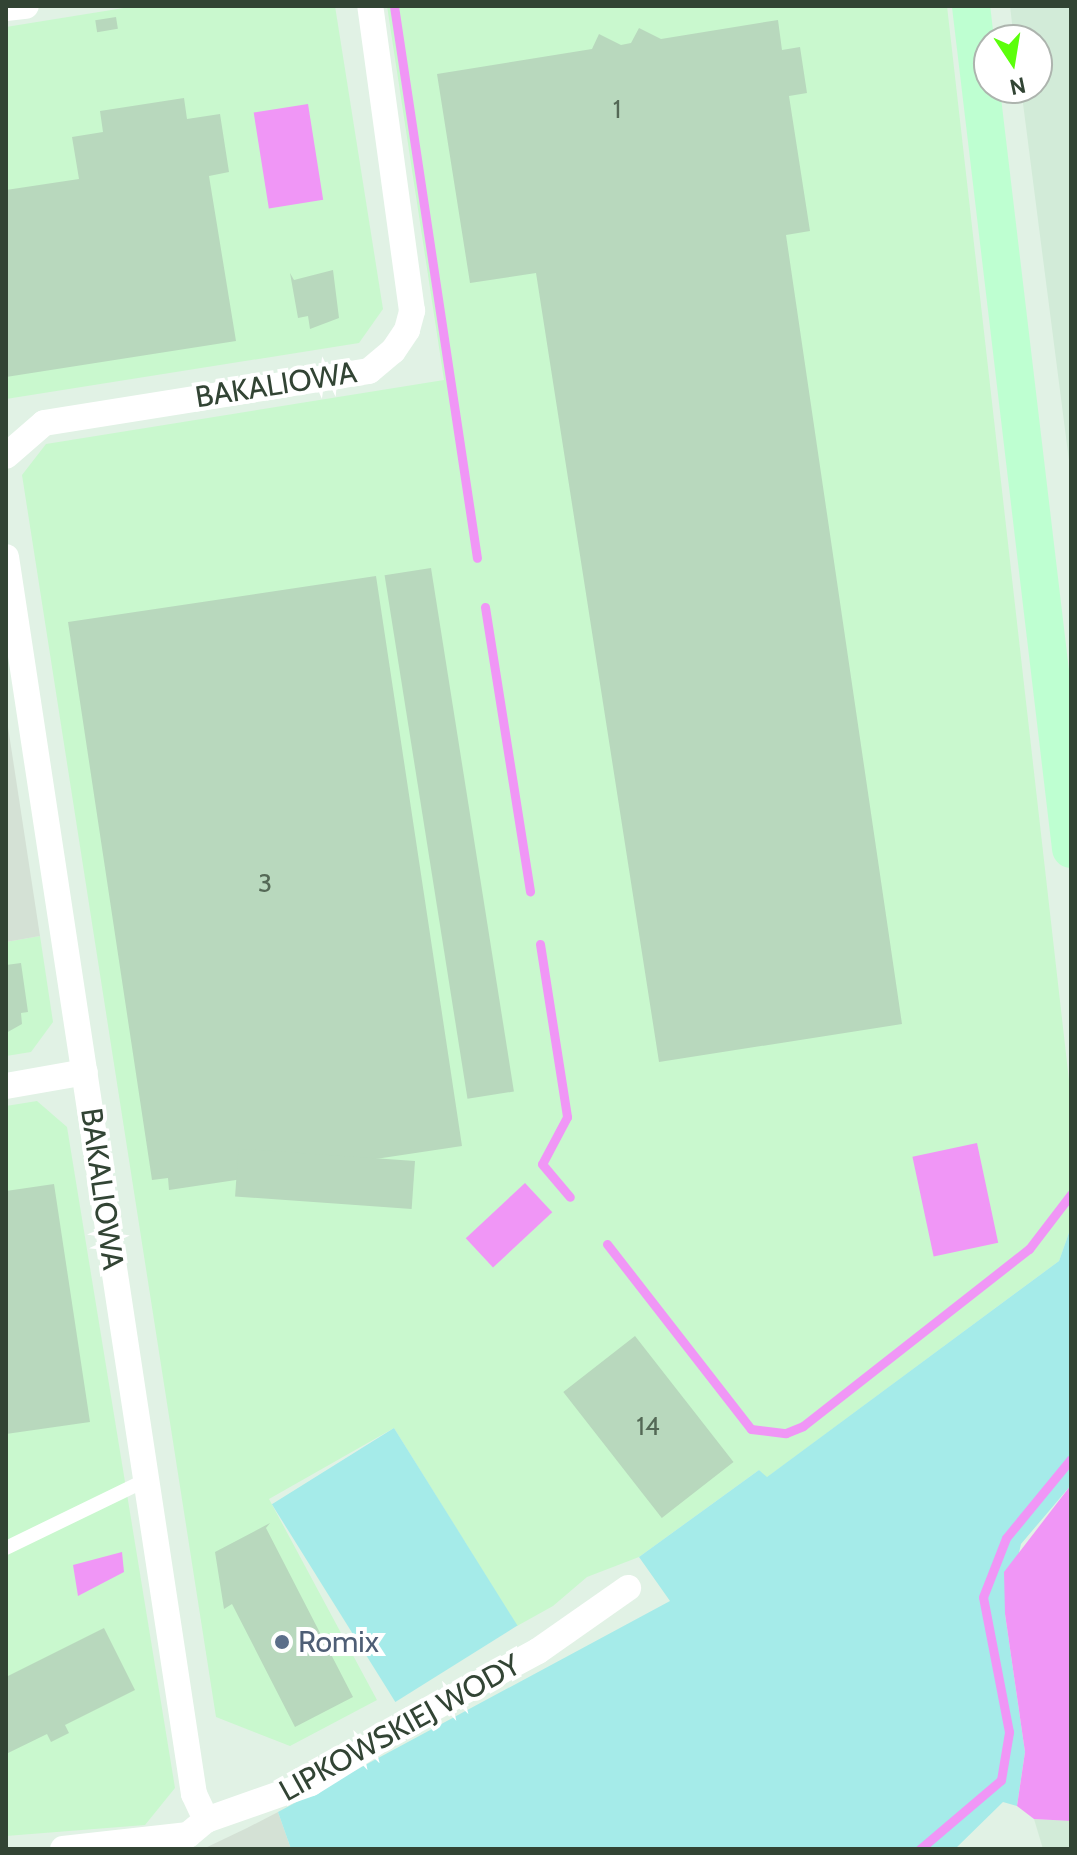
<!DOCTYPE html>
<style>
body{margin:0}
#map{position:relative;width:1077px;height:1855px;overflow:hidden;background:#e1f2e5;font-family:Cabin,sans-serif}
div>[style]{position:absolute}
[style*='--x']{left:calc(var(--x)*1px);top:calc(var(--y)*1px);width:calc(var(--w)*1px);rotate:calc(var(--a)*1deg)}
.residential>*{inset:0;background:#d2ebd8}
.commercial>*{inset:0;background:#c9f8ce}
.industrial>*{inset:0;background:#d4e1d5}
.green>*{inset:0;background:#a5ebe9;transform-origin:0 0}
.water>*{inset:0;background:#f096f6;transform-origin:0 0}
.stream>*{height:9px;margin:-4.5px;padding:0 4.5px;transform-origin:4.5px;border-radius:4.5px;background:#f096f6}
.building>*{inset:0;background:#b8d8bd;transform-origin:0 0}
.service>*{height:14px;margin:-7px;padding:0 7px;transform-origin:7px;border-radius:7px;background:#fff}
.minor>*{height:26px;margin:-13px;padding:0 13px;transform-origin:13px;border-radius:13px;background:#fff}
.secondary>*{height:38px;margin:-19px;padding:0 19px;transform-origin:19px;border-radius:19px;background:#beffd1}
.dots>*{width:22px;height:22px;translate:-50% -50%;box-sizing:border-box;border:4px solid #fff;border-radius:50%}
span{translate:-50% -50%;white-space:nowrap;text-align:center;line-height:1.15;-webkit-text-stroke:8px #fff;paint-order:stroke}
.number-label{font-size:26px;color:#546956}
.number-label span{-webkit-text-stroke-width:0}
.street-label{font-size:30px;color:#324434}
.service-label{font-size:30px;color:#4e5e75}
.left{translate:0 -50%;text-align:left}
.frame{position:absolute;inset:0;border:8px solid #324434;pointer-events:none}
.north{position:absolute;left:973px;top:24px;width:80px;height:80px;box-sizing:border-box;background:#fff;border:2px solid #adb4ae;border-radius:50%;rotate:168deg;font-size:22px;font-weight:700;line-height:32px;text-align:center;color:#324434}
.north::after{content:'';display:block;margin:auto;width:28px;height:36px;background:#5bff0b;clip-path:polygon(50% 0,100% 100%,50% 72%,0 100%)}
</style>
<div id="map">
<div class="residential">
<div style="clip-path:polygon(1010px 6px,1071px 6px,1071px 476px,1021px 88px,1037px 88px,1037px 40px,1014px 40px)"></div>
<div style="clip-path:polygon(1034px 1819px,1071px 1821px,1071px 1849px,1043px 1849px)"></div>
</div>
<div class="commercial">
<div style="clip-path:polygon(136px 6px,335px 6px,383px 309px,359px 343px,6px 399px,6px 27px)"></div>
<div style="clip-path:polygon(387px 6px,947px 6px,1071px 1098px,1071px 1227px,1059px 1261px,766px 1478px,759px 1470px,639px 1557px,587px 1577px,553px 1606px,517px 1626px,394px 1428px,269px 1499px,377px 1700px,290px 1746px,216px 1717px,22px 475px,46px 444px,444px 380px)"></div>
<div style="clip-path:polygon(40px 936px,53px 1022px,31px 1052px,6px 1056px,6px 942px)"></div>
<div style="clip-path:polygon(37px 1101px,67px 1127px,175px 1788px,145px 1825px,6px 1836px,6px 1106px)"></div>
</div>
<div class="industrial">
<div style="clip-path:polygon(6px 714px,40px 936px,6px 942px)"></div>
<div style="clip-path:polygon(278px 1812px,291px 1849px,203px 1849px,247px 1828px)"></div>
</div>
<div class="green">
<div style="clip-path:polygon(1071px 1227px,1071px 1485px,1021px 1544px,1005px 1614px,1025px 1752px,1017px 1806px,1003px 1802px,955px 1849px,291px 1849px,278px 1812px,670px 1601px,639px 1557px,759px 1470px,767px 1477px,1059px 1261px)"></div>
<div style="left:394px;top:1428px;width:233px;height:144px;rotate:58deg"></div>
</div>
<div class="water">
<div style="left:308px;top:104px;width:97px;height:55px;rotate:81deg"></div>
<div style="left:977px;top:1143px;width:102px;height:66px;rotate:78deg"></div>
<div style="left:525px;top:1183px;width:40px;height:81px;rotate:47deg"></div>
<div style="clip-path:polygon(1071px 1485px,1071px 1821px,1034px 1819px,1017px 1806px,1025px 1752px,1005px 1614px,1004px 1572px)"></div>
<div style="clip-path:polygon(122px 1552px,124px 1572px,78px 1596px,73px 1565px)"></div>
</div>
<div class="stream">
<div style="--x:394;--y:6;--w:558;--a:81.45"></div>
<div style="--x:485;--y:607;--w:288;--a:81"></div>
<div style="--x:540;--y:944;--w:175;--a:81.1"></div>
<div style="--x:567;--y:1117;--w:53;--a:118"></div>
<div style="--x:542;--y:1164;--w:43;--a:49.7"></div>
<div style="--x:607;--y:1244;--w:234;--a:52.1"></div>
<div style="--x:751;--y:1429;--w:35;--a:7"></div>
<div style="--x:786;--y:1433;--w:18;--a:-22"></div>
<div style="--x:803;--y:1426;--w:287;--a:-38.1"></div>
<div style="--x:1029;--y:1249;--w:69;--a:-52.6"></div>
<div style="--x:920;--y:1849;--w:106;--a:-40.4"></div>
<div style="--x:1001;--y:1780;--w:49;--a:-80.5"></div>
<div style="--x:1009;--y:1732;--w:137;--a:-100.9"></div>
<div style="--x:983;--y:1597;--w:63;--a:-68.7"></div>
<div style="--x:1006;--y:1538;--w:102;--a:-50.6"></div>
</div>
<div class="building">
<div style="left:116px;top:17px;width:12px;height:21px;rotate:81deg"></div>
<div style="clip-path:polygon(778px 20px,782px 50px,800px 47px,807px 93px,789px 96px,810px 231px,786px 235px,902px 1024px,659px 1062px,536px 273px,470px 283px,437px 74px,592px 49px,599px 34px,621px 45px,631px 43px,639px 28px,661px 39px)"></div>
<div style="clip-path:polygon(184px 98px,187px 119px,220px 114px,229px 172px,209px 176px,236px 341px,6px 377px,6px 190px,79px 179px,72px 137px,103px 132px,100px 111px)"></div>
<div style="clip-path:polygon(333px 270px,339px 318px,310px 329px,308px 316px,298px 318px,290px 273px,294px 280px)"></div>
<div style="left:431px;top:568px;width:530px;height:47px;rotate:81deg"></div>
<div style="clip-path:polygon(376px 576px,462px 1146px,169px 1190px,168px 1178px,152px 1180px,68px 622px)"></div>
<div style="clip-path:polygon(21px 963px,28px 1012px,21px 1013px,22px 1024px,6px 1033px,6px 965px)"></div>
<div style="left:415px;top:1161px;width:48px;height:177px;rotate:94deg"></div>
<div style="clip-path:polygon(54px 1184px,90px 1422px,6px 1434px,6px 1191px)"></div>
<div style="left:635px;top:1336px;width:160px;height:91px;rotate:52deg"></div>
<div style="clip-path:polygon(270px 1523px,266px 1528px,353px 1697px,295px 1727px,232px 1604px,224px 1609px,215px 1552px)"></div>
<div style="clip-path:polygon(104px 1628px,135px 1690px,65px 1725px,69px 1733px,51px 1742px,47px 1734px,6px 1754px,6px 1677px)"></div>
</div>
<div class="service">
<div style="--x:6;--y:1548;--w:156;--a:-25.9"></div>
</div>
<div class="minor">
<div style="--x:6;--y:8;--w:20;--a:-6"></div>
<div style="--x:6;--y:456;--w:50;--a:-41"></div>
<div style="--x:44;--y:423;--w:329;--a:-9.1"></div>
<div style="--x:369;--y:371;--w:31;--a:-40"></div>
<div style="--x:393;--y:351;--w:25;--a:-56"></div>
<div style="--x:407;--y:330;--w:20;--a:-75"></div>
<div style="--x:412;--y:311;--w:308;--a:-97.8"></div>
<div style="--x:6;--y:557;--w:1251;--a:81.36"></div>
<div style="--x:194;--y:1794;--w:29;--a:65"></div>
<div style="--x:6;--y:1086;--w:80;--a:-10"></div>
<div style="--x:63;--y:1849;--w:126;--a:-6.4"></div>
<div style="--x:188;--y:1835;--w:23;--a:-40"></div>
<div style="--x:206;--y:1820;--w:111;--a:-19.4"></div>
<div style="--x:311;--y:1783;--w:123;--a:-32"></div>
<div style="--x:415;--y:1718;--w:140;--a:-28.6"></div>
<div style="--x:538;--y:1651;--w:110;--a:-35"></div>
</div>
<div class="secondary">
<div style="--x:971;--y:6;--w:849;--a:83.23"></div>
</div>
<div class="dots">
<div style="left:282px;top:1642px;background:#5c6f8a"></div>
</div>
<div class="number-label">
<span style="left:617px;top:110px">1</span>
<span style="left:265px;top:884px">3</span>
<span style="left:648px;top:1427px">14</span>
</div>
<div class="street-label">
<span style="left:276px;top:385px;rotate:-9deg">BAKALIOWA</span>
<span style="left:102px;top:1189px;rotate:82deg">BAKALIOWA</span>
<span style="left:400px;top:1728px;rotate:-29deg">LIPKOWSKIEJ WODY</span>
</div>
<div class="service-label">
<span class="left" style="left:298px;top:1642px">Romix</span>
</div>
<div class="frame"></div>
<div class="north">N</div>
</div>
